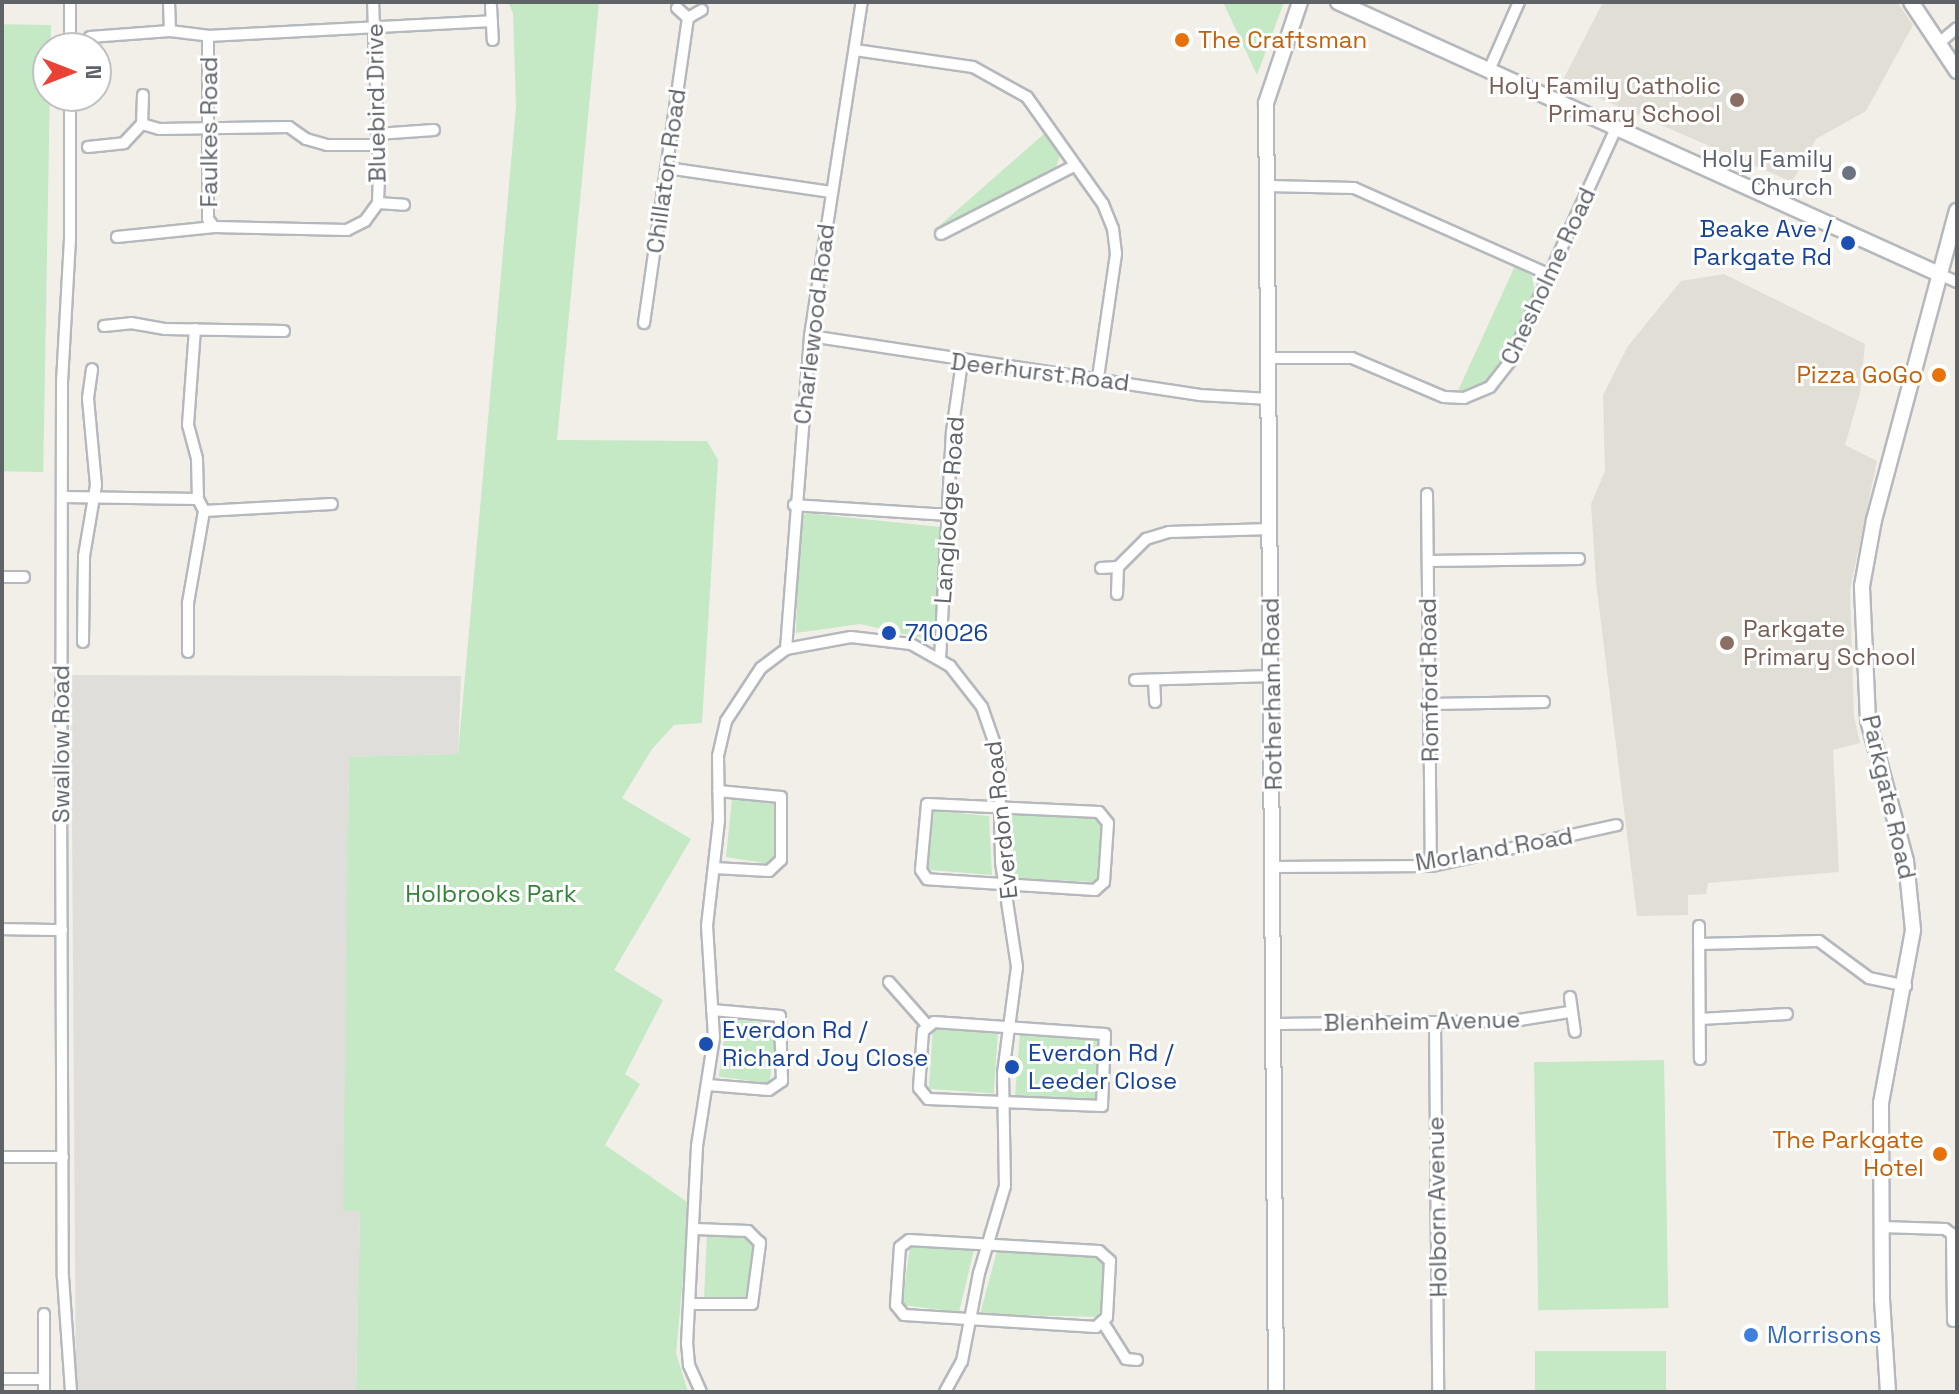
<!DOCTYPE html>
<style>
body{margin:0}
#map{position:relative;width:1959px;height:1394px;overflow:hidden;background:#f1efe8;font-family:"Space Grotesk",sans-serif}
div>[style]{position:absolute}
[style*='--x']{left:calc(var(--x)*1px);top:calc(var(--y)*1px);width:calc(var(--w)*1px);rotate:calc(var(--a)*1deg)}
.industrial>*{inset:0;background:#e0deda}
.education>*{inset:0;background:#e1ded6}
.green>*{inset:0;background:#c5e8c5;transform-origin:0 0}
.roads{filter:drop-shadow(2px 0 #b5b8bc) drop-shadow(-2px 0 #b5b8bc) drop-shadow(0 2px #b5b8bc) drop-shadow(0 -2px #b5b8bc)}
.street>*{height:10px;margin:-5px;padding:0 5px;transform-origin:5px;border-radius:5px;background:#fff}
.secondary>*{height:14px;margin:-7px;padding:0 7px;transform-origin:7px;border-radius:7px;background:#fff}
.dots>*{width:22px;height:22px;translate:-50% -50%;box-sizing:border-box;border:4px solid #fff;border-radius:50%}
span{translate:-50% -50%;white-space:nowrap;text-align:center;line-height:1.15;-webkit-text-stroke:6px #fff;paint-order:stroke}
.food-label{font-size:24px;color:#c56008}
.left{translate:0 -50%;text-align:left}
.right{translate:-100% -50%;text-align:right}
.education-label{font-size:24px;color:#785e54}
.street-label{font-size:24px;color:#5f6368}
.worship-label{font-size:24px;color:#5b616d}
.transit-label{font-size:24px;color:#164399}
.park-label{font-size:24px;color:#348238}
.shop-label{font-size:24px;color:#366cbe}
.frame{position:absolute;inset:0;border:4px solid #5f6368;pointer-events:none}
.north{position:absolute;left:32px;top:32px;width:80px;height:80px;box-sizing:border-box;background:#fff;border:2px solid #bfc1c3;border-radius:50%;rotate:90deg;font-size:22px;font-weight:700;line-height:32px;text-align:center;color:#5f6368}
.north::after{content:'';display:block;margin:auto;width:28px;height:36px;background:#ea4335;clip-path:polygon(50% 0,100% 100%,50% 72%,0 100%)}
</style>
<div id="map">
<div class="industrial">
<div style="clip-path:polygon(61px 675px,461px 676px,458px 754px,349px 757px,344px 1211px,360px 1210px,356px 1392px,76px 1392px,71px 677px)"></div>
</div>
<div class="education">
<div style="clip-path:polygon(1603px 2px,1897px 2px,1913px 25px,1866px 111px,1816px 139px,1792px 182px,1562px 82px)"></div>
<div style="clip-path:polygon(1724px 274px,1865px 344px,1860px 393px,1845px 445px,1877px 461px,1850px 590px,1854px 716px,1860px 743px,1833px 750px,1839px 872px,1708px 883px,1706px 894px,1688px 895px,1688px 915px,1637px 916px,1596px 582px,1591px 504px,1605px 471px,1603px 395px,1628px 346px,1681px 281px)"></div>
</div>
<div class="green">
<div style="clip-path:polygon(508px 2px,599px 2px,557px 440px,707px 441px,718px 460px,702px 723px,674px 725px,652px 749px,622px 798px,691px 839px,614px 970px,663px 1000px,625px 1074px,640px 1084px,605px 1145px,690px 1204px,676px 1353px,688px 1392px,356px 1392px,360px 1211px,343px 1211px,349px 757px,458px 754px,516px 107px,513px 13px)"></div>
<div style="clip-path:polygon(1223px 2px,1284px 2px,1257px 75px)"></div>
<div style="left:51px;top:25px;width:447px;height:49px;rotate:91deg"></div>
<div style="clip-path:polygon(1045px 133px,1060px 154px,1055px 172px,999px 197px,950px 229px,939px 226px)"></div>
<div style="clip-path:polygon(1515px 266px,1532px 276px,1535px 293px,1497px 373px,1485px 384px,1457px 393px)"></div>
<div style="clip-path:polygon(806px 513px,940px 527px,935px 641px,860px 624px,796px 633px,800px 520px)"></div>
<div style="clip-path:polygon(732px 799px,774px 801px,777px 806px,775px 860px,770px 864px,726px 857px)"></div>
<div style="clip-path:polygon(934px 811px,989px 816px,992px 875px,931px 870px,927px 865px)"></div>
<div style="clip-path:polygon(1011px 813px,1097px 818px,1102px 823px,1098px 878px,1094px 882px,1015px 878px)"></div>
<div style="left:727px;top:1018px;width:51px;height:59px;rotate:8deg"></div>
<div style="left:933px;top:1029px;width:65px;height:60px;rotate:4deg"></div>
<div style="clip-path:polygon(1020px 1033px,1098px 1039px,1102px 1044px,1098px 1096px,1094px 1100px,1015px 1097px)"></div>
<div style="left:1664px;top:1060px;width:248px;height:130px;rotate:89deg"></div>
<div style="clip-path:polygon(707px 1235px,750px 1238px,754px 1242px,747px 1301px,704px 1298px)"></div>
<div style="clip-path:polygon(910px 1247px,974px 1250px,959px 1312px,902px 1305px)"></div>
<div style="clip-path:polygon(997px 1251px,1100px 1257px,1105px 1262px,1101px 1317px,980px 1314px)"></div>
<div style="left:1666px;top:1351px;width:41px;height:131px;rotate:90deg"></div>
</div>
<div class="roads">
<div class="street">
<div style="--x:70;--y:2;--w:46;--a:90"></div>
<div style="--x:169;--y:2;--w:29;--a:88"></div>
<div style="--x:491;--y:6;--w:34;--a:87"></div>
<div style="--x:677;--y:8;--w:15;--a:42"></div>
<div style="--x:688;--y:18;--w:16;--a:-30"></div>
<div style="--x:208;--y:36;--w:183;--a:90"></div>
<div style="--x:208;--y:219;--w:10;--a:53"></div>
<div style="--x:90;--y:37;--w:80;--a:-4.3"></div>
<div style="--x:170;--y:31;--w:38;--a:7"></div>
<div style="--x:208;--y:36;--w:284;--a:-3"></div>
<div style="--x:1939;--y:43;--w:23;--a:-40"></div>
<div style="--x:855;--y:50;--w:119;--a:8.2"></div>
<div style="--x:973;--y:67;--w:62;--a:29.1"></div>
<div style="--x:1027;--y:97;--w:131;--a:54.6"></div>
<div style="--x:1103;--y:204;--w:27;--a:68"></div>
<div style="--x:1113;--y:229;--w:25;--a:83"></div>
<div style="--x:1116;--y:254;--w:125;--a:98.3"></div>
<div style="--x:1490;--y:68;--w:72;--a:-66.3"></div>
<div style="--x:70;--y:96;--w:143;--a:90"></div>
<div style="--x:70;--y:239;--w:143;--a:93.2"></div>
<div style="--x:62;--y:382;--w:401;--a:90.1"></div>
<div style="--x:61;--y:783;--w:494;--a:89.8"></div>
<div style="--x:63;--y:1277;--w:115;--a:86"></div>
<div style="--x:142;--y:124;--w:18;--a:16"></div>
<div style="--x:159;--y:129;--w:130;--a:-0.9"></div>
<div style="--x:289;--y:127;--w:21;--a:35"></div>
<div style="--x:306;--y:139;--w:22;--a:16"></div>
<div style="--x:327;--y:145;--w:51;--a:0"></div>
<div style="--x:377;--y:134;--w:57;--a:-4"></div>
<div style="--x:88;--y:147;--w:36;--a:-6"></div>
<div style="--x:124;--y:143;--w:26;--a:-47"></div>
<div style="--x:142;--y:124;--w:29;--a:-88"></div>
<div style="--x:667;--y:168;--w:166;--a:8.3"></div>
<div style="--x:1267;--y:186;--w:87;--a:1.3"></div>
<div style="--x:1354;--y:188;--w:214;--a:23.9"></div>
<div style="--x:378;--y:203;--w:26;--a:4"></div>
<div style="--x:941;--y:234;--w:149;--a:-27.1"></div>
<div style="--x:117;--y:237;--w:98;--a:-5.9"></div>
<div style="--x:214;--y:227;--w:133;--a:1.3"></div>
<div style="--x:347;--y:230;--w:20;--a:-27"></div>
<div style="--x:365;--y:221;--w:22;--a:-54"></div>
<div style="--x:378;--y:203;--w:31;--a:-88"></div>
<div style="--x:379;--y:172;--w:170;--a:-92"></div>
<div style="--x:1939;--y:274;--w:20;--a:24"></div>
<div style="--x:644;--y:323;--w:308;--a:-81.8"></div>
<div style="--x:104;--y:326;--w:27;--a:-6"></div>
<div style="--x:131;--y:323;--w:35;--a:10"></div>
<div style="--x:165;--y:329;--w:119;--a:1"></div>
<div style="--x:195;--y:329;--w:96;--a:94.2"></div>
<div style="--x:188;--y:425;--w:35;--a:75"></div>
<div style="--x:197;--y:459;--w:40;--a:88.6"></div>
<div style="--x:810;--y:336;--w:393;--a:8.6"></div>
<div style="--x:1199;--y:395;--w:71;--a:3.2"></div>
<div style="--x:1270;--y:358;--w:82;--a:0"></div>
<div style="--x:1352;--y:358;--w:100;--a:23"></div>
<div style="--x:1444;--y:397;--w:20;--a:3"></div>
<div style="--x:1464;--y:398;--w:28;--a:-23"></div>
<div style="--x:1490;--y:387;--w:33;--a:-52"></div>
<div style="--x:1510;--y:361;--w:258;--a:-65.5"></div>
<div style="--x:1427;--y:494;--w:372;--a:89.4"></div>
<div style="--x:64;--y:497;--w:134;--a:0.9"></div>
<div style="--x:198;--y:499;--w:13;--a:63"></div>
<div style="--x:204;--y:511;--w:128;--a:-3.1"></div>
<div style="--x:794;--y:505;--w:154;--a:3.7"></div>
<div style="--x:1428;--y:561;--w:151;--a:-0.8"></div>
<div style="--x:1101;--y:568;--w:17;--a:-3"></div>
<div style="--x:1118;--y:567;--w:40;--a:-45"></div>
<div style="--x:1146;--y:539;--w:24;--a:-17"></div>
<div style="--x:1169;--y:532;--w:102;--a:-1.7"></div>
<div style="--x:2;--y:577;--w:22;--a:0"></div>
<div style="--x:1117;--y:594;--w:27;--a:-88"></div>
<div style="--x:83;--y:642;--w:86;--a:-89.3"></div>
<div style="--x:84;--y:556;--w:72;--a:-80.4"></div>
<div style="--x:96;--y:485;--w:87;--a:-95.3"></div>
<div style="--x:88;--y:398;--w:29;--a:-82"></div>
<div style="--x:786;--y:649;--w:314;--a:-85.6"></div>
<div style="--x:810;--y:336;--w:338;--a:-81.2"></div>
<div style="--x:188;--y:652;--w:49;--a:-90"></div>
<div style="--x:188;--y:603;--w:93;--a:-80.1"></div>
<div style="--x:940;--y:659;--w:227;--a:-87"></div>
<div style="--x:952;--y:432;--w:71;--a:-81.9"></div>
<div style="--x:1135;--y:680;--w:137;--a:-1.7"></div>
<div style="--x:1154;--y:680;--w:22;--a:87"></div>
<div style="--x:1430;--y:704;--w:114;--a:-1"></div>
<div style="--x:927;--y:804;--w:172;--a:2.7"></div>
<div style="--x:1099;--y:812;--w:14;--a:51"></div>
<div style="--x:1108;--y:823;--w:59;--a:93.9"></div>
<div style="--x:1104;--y:882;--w:12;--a:138"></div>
<div style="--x:1095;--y:890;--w:168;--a:-176.3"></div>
<div style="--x:927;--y:879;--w:11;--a:-124"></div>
<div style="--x:921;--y:870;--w:66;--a:-84.8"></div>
<div style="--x:1273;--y:867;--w:158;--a:-0.4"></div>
<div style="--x:1431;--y:866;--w:190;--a:-12.4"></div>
<div style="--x:714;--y:868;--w:55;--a:3.1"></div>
<div style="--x:769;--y:871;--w:16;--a:-43"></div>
<div style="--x:781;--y:860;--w:63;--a:-90"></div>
<div style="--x:781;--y:797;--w:63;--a:-174.6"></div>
<div style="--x:1699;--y:926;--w:133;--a:89.6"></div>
<div style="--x:2;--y:929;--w:60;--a:1"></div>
<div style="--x:1699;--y:944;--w:120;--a:-1.4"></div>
<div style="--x:1819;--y:941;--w:62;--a:36.5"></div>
<div style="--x:1869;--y:978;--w:38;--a:12"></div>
<div style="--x:889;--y:982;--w:57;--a:48.5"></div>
<div style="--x:1570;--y:997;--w:35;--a:82"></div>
<div style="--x:1700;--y:1019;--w:87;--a:-3.3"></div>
<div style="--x:934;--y:1022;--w:171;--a:4"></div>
<div style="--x:1105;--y:1034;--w:72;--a:92.4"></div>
<div style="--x:1102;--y:1106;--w:174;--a:-177.7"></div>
<div style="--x:928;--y:1099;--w:14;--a:-129"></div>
<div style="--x:919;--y:1088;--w:57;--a:-86"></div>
<div style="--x:923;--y:1031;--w:14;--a:-39"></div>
<div style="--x:1435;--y:1022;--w:370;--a:89.5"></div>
<div style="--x:1275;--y:1024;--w:238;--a:-0.7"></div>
<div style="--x:1513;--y:1021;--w:57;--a:-9.1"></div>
<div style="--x:708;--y:1085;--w:61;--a:4.7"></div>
<div style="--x:769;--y:1090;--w:16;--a:-35"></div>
<div style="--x:782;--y:1081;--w:65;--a:-91.8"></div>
<div style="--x:780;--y:1016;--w:68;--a:-175"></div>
<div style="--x:2;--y:1157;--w:61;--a:0"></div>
<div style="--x:1881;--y:1227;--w:64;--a:1.8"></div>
<div style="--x:1945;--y:1229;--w:9;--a:36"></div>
<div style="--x:1952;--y:1234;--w:87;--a:89.3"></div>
<div style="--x:909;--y:1240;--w:190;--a:3.3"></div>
<div style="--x:1099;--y:1251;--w:15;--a:42"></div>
<div style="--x:1110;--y:1261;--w:56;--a:93.1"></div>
<div style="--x:1107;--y:1317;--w:15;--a:138"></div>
<div style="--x:1096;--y:1327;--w:192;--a:-176.4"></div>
<div style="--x:904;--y:1315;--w:13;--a:-129"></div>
<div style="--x:896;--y:1305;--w:58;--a:-86.1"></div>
<div style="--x:900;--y:1247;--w:11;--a:-38"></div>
<div style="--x:691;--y:1304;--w:61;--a:0"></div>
<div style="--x:752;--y:1304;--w:62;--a:-82.5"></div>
<div style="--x:760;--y:1243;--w:17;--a:-135"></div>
<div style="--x:748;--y:1231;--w:53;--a:-177.8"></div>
<div style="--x:1104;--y:1324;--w:41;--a:57.8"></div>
<div style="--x:1126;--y:1359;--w:11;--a:5"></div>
<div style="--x:2;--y:1379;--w:42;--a:0"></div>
<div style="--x:44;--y:1379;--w:13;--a:90"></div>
<div style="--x:44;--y:1379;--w:65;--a:-90"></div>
<div style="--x:701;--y:1392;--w:30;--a:-114"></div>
<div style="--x:689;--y:1365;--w:21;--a:-95"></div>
<div style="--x:687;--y:1344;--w:198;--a:-87.1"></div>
<div style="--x:697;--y:1146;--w:110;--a:-81.1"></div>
<div style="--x:714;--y:1037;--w:111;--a:-93.6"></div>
<div style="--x:707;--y:926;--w:107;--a:-83.5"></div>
<div style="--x:719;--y:820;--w:64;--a:-90.9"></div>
<div style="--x:718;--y:756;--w:36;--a:-77"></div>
<div style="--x:726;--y:721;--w:64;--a:-56.6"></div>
<div style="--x:761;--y:668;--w:31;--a:-37"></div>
<div style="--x:786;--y:649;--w:66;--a:-10.5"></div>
<div style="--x:851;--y:637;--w:60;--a:6.7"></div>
<div style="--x:911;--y:644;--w:45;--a:29.4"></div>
<div style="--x:950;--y:666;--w:52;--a:52"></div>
<div style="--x:982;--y:707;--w:52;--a:70.9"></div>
<div style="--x:999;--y:756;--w:106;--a:88.9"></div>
<div style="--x:1001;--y:862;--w:106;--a:81.3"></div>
<div style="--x:1017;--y:967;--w:108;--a:97.5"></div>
<div style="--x:1003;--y:1074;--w:112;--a:89"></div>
<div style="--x:1005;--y:1186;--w:91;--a:106.6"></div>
<div style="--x:979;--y:1273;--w:90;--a:100.9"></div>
<div style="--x:962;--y:1361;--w:35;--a:119"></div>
</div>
<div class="secondary">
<div style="--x:1338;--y:2;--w:660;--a:24.35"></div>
<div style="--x:1911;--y:2;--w:83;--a:56.3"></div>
<div style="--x:1276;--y:1392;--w:1289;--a:-90.44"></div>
<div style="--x:1266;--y:103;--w:107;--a:-71.4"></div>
<div style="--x:1888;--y:1392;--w:92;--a:-93.7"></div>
<div style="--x:1882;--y:1300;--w:197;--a:-90.3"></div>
<div style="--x:1881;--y:1103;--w:176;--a:-79.5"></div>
<div style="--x:1913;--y:930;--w:69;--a:-95.8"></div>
<div style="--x:1906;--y:861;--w:146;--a:-105.1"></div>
<div style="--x:1868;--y:720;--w:134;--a:-92.6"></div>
<div style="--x:1862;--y:586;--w:67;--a:-79.7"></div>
<div style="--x:1874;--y:520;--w:320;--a:-75"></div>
</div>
</div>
<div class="dots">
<div style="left:1182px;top:40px;background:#e8710a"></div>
<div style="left:1737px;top:100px;background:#8d6e63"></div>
<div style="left:1849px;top:173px;background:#6b7280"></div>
<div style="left:1848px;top:243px;background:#1a4fb4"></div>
<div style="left:1939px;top:375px;background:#e8710a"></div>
<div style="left:889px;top:633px;background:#1a4fb4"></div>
<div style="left:1727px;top:643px;background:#8d6e63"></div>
<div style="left:706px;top:1044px;background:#1a4fb4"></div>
<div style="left:1012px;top:1067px;background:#1a4fb4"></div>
<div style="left:1940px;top:1154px;background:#e8710a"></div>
<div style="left:1751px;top:1335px;background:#3f7fe0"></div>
</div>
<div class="food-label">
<span class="left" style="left:1198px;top:40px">The Craftsman</span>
<span class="right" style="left:1923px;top:375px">Pizza GoGo</span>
<span class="right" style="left:1924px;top:1154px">The Parkgate<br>Hotel</span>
</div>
<div class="education-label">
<span class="right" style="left:1721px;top:100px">Holy Family Catholic<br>Primary School</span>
<span class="left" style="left:1743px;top:643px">Parkgate<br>Primary School</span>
</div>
<div class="street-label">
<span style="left:376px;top:103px;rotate:-91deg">Bluebird Drive</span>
<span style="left:209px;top:132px;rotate:-90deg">Faulkes Road</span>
<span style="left:666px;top:171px;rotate:-82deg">Chillaton Road</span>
<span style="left:1548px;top:276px;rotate:-65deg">Chesholme Road</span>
<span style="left:814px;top:324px;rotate:-83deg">Charlewood Road</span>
<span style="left:1040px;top:372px;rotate:7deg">Deerhurst Road</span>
<span style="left:949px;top:510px;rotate:-86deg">Langlodge Road</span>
<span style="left:1429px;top:680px;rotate:-91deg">Romford Road</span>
<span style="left:1272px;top:694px;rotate:-91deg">Rotherham Road</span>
<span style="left:61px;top:744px;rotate:-90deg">Swallow Road</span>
<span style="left:1889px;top:797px;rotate:77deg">Parkgate Road</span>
<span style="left:1001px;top:820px;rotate:-96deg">Everdon Road</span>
<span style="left:1494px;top:849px;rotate:-10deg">Morland Road</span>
<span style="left:1422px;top:1021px;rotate:-1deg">Blenheim Avenue</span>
<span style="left:1437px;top:1207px;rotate:-91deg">Holborn Avenue</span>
</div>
<div class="worship-label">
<span class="right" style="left:1833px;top:173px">Holy Family<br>Church</span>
</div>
<div class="transit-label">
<span class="right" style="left:1832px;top:243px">Beake Ave /<br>Parkgate Rd</span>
<span class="left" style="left:905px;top:633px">710026</span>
<span class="left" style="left:722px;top:1044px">Everdon Rd /<br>Richard Joy Close</span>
<span class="left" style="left:1028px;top:1067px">Everdon Rd /<br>Leeder Close</span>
</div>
<div class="park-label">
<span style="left:491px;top:894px">Holbrooks Park</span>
</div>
<div class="shop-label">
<span class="left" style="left:1767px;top:1335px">Morrisons</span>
</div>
<div class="frame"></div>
<div class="north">N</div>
</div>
